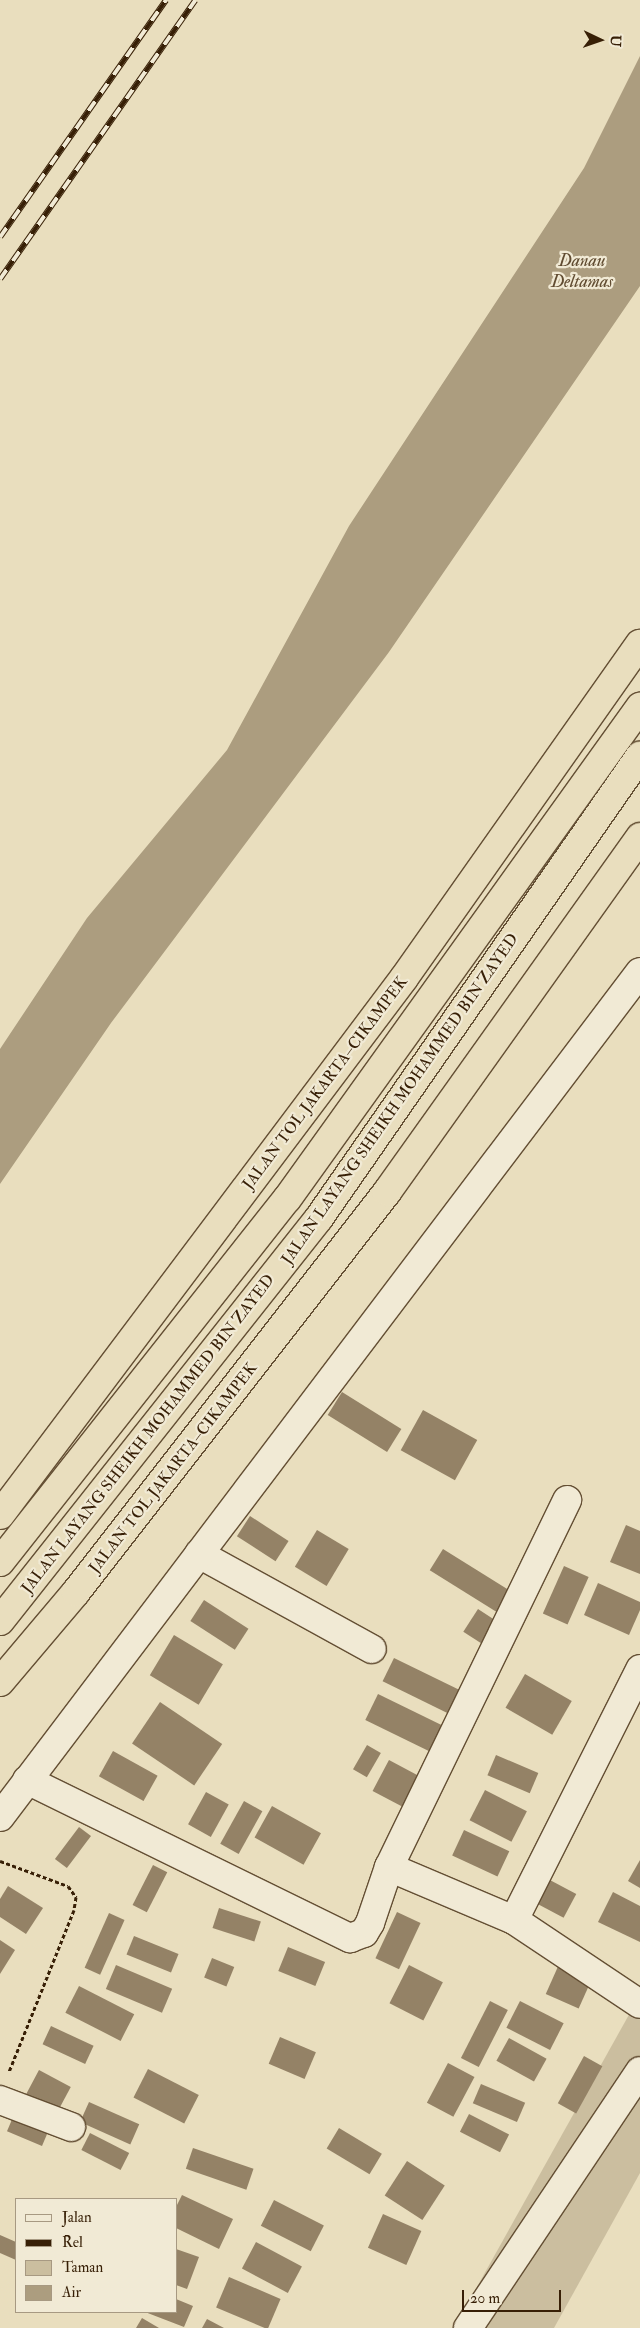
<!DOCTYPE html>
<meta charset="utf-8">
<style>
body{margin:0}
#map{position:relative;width:640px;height:2328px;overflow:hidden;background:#e9debe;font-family:"IM FELL Double Pica",serif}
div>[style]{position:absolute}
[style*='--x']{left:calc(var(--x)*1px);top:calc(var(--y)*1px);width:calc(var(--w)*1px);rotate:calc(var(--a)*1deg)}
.green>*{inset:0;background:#cbbe9f}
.water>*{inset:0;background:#ac9d7f}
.building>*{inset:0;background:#948266;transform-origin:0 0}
.path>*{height:3px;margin-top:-1.5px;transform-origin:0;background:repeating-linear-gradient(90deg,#371f06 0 4px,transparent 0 6.5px)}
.roads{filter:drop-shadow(1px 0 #644f34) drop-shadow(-1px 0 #644f34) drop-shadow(0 1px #644f34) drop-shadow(0 -1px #644f34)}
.minor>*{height:28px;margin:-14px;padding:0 14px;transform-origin:14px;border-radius:14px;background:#f1ead5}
.highway>*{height:28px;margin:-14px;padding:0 14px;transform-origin:14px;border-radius:14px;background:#e9debe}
.rail>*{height:5.5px;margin-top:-2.75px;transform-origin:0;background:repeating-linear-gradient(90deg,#f1ead5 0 11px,#371f06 0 22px);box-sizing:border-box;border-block:1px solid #371f06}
span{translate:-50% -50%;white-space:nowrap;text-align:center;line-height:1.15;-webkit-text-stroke:4.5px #f1ead5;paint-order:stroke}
.street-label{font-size:16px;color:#371f06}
.water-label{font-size:18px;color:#604b30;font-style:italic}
.legend{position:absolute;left:15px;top:2198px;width:162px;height:115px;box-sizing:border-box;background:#f1ead5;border:1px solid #a79982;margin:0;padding:6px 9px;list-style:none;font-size:15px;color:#371f06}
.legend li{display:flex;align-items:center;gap:10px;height:25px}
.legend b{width:25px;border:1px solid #a79982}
.north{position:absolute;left:575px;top:15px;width:50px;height:50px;-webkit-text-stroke:4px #f1ead5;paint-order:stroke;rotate:93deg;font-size:14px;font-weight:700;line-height:20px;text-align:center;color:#371f06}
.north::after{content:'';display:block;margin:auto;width:18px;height:22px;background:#371f06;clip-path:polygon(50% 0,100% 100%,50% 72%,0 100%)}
.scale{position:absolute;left:462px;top:2290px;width:99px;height:22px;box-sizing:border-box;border:2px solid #371f06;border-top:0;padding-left:6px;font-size:15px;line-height:18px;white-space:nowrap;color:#371f06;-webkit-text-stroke:4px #f1ead5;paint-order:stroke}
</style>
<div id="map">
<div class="green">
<div style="clip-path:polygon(640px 1995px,640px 2173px,554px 2328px,454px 2328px)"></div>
</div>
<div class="water">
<div style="clip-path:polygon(640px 56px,640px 286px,389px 652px,111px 1023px,0 1184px,0 1049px,87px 918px,227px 750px,349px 526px,584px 168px)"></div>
</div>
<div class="building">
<div style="left:342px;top:1392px;width:70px;height:27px;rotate:32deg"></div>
<div style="left:423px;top:1410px;width:62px;height:46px;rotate:29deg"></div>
<div style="left:250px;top:1516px;width:46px;height:24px;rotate:33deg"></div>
<div style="clip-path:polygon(626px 1525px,640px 1531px,640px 1574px,610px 1562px)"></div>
<div style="left:317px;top:1530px;width:37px;height:43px;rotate:31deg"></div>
<div style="left:443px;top:1549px;width:86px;height:25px;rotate:32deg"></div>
<div style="left:564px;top:1566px;width:27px;height:52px;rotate:24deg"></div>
<div style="clip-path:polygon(598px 1583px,640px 1602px,640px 1610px,629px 1635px,584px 1615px)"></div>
<div style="left:204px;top:1600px;width:53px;height:25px;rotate:33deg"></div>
<div style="left:478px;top:1609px;width:31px;height:27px;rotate:33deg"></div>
<div style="left:174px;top:1635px;width:57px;height:47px;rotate:31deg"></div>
<div style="left:394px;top:1658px;width:85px;height:26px;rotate:26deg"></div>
<div style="left:525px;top:1674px;width:54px;height:39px;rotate:30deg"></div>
<div style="left:378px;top:1694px;width:82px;height:29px;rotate:26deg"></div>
<div style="left:160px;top:1702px;width:75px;height:50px;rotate:34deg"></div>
<div style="left:367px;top:1745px;width:16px;height:28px;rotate:30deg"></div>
<div style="left:113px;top:1751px;width:51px;height:29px;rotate:29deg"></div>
<div style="left:496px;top:1755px;width:46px;height:22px;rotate:23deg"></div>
<div style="left:389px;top:1760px;width:34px;height:35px;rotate:28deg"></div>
<div style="left:485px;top:1790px;width:47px;height:34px;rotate:27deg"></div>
<div style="left:206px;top:1792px;width:26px;height:37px;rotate:29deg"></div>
<div style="left:244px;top:1801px;width:21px;height:49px;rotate:29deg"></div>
<div style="left:272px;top:1806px;width:56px;height:36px;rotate:29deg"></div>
<div style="left:79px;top:1827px;width:15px;height:40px;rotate:37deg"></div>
<div style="left:464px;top:1830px;width:50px;height:28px;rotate:25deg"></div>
<div style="clip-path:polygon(640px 1860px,640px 1888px,628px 1881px)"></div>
<div style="left:153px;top:1865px;width:16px;height:45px;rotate:27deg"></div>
<div style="left:548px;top:1879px;width:32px;height:27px;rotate:28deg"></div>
<div style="clip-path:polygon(8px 1886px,43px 1908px,26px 1934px,0 1917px,0 1899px)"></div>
<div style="clip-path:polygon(613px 1892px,640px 1906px,640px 1942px,598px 1922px)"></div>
<div style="left:219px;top:1908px;width:44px;height:21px;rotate:18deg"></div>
<div style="left:397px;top:1912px;width:26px;height:51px;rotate:25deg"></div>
<div style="left:109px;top:1913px;width:17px;height:60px;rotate:24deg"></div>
<div style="left:134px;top:1936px;width:48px;height:20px;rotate:22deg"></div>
<div style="clip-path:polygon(0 1940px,15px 1950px,0 1974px)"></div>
<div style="left:288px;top:1947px;width:40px;height:26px;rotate:22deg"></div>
<div style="left:212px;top:1958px;width:24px;height:21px;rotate:22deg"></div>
<div style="left:560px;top:1962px;width:36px;height:35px;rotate:24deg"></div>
<div style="left:116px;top:1965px;width:61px;height:26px;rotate:23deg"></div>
<div style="left:409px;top:1965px;width:38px;height:43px;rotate:27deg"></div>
<div style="left:79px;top:1986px;width:62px;height:30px;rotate:27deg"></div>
<div style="left:490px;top:2001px;width:20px;height:64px;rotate:27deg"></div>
<div style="left:520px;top:2001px;width:49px;height:30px;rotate:27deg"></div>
<div style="left:51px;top:2026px;width:47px;height:20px;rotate:25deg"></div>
<div style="left:280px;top:2037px;width:39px;height:29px;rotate:23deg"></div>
<div style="left:509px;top:2038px;width:43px;height:26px;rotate:29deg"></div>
<div style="left:584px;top:2056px;width:21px;height:54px;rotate:29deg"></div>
<div style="left:448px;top:2063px;width:30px;height:45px;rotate:28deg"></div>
<div style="left:148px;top:2069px;width:57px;height:32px;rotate:27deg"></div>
<div style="left:39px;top:2070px;width:36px;height:28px;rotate:28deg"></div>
<div style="left:481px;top:2084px;width:48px;height:21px;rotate:23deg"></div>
<div style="left:89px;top:2102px;width:55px;height:22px;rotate:24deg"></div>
<div style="left:16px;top:2110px;width:38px;height:23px;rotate:23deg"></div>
<div style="left:469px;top:2114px;width:45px;height:20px;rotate:27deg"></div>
<div style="left:339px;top:2128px;width:50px;height:24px;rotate:31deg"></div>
<div style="left:90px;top:2133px;width:44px;height:19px;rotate:27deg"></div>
<div style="left:193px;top:2148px;width:64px;height:22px;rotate:19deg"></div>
<div style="left:407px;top:2161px;width:45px;height:41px;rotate:33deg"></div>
<div style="clip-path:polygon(182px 2195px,233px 2219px,219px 2249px,176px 2228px,176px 2207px)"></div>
<div style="left:274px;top:2200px;width:56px;height:29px;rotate:27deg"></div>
<div style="left:383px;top:2214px;width:42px;height:37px;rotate:24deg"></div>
<div style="clip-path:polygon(0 2235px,16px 2242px,16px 2260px,0 2253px)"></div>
<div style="left:256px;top:2242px;width:52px;height:30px;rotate:28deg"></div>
<div style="clip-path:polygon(176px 2249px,199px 2257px,187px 2289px,176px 2285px)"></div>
<div style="left:229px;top:2277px;width:56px;height:33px;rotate:23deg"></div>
<div style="clip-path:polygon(176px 2299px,193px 2306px,184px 2327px,145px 2312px,176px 2312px)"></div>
<div style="clip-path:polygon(142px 2318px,159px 2328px,136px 2328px)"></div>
<div style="clip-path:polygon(207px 2319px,224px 2328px,202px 2328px)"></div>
</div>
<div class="path">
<div style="--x:0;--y:1861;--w:72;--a:20.2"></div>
<div style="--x:68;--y:1886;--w:14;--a:54"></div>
<div style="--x:76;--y:1897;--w:13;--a:99"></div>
<div style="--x:74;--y:1910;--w:175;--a:111.9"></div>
</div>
<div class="roads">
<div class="minor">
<div style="--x:199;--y:1554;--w:197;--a:28.8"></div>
<div style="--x:27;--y:1780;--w:360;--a:26.1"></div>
<div style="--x:350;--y:1938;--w:15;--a:-20"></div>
<div style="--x:364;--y:1933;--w:12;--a:-59"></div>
<div style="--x:370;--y:1923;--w:59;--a:-71.3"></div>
<div style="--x:389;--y:1867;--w:136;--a:23"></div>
<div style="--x:514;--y:1920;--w:281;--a:-63.3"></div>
<div style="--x:0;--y:1817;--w:1060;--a:-52.86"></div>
<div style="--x:389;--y:1867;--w:408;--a:-64.1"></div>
<div style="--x:514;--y:1920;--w:151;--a:33.7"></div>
<div style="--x:0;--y:2100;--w:76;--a:20.8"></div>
<div style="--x:468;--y:2328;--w:309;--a:-56.2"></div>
</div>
<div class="highway">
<div style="--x:0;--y:1515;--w:672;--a:-53.04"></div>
<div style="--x:404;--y:978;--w:409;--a:-54.8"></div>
<div style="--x:0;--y:1562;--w:463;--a:-51.7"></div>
<div style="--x:287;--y:1199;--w:606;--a:-54.34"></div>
<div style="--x:0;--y:1621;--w:514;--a:-51.64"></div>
<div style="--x:319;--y:1218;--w:563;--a:-55.21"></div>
<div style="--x:0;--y:1682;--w:118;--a:-49.8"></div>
<div style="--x:76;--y:1592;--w:507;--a:-52.13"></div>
<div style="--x:387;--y:1192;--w:436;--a:-54.5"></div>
</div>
</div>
<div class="rail">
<div style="--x:0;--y:237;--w:289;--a:-55"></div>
<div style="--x:0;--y:279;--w:340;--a:-55"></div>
</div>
<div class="street-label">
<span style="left:325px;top:1083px;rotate:-53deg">JALAN TOL JAKARTA–CIKAMPEK</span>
<span style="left:400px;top:1099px;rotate:-55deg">JALAN LAYANG SHEIKH MOHAMMED BIN ZAYED</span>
<span style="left:148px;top:1434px;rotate:-52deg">JALAN LAYANG SHEIKH MOHAMMED BIN ZAYED</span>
<span style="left:173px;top:1468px;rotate:-52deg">JALAN TOL JAKARTA–CIKAMPEK</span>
</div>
<div class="water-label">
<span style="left:582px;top:272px">Danau<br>Deltamas</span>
</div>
<ul class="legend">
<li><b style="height:6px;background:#f1ead5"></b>Jalan</li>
<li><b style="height:6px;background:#371f06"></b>Rel</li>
<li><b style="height:14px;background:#cbbe9f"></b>Taman</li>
<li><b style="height:14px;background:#ac9d7f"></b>Air</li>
</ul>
<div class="north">U</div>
<div class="scale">20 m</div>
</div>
